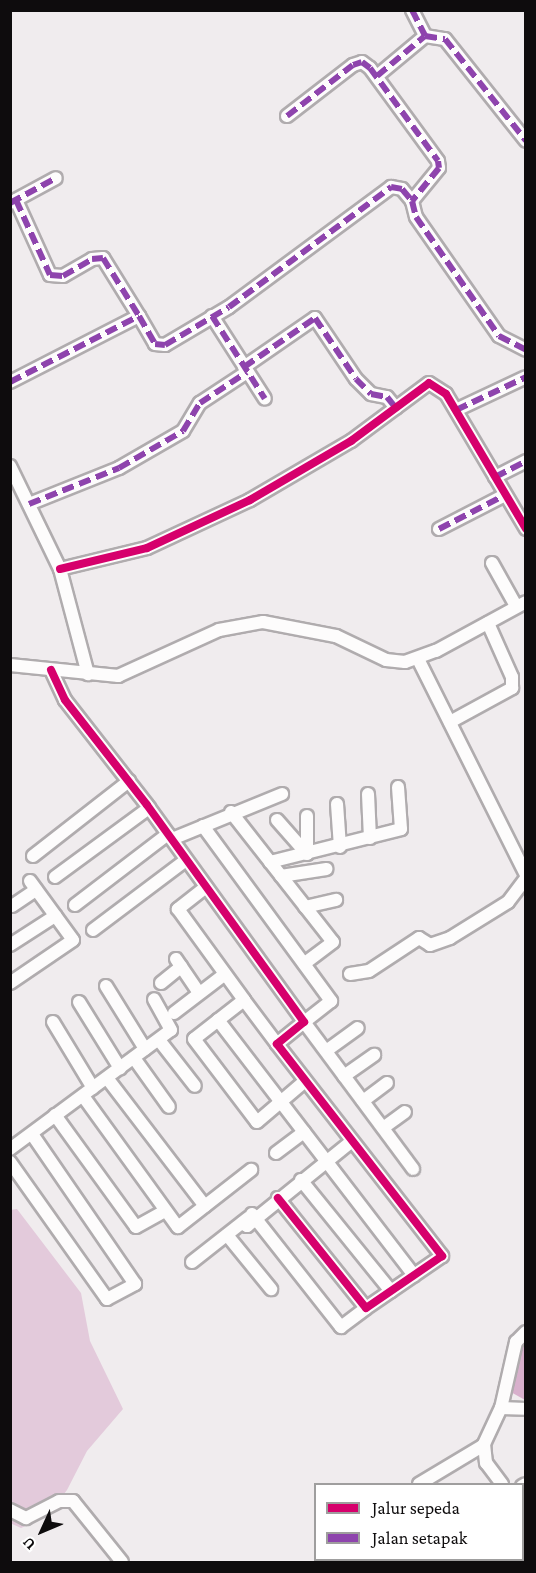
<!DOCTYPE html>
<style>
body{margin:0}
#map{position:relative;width:536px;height:1573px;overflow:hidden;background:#f0ecee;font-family:"Crimson Pro",serif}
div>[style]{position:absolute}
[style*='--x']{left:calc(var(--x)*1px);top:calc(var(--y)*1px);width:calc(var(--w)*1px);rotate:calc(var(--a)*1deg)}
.green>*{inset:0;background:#e3cadb}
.water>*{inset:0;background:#d8b0cc}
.roads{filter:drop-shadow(2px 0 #b0acae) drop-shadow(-2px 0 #b0acae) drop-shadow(0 2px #b0acae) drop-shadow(0 -2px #b0acae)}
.minor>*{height:12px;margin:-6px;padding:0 6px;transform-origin:6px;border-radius:6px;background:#fdfcfc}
.quiet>*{height:6px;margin-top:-3px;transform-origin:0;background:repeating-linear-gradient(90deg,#8e44ad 0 12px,transparent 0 18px)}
.cycleway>*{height:8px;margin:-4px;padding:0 4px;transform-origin:4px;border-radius:4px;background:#d6006c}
span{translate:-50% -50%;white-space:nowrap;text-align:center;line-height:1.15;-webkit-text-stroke:4.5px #fff;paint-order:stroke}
.frame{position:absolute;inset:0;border:12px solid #0e0c0d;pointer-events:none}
.legend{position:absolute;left:314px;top:1483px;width:210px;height:78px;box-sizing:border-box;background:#fff;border:2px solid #9f9e9e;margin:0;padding:8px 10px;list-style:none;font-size:18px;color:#0e0c0d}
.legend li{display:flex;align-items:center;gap:12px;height:30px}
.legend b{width:30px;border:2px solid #9f9e9e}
.north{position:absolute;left:12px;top:1501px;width:60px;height:60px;-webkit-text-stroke:4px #fff;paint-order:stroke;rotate:226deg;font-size:16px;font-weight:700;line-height:24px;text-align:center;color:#0e0c0d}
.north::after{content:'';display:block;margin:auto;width:21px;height:27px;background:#0e0c0d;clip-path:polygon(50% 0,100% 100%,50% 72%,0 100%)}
</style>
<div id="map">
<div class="green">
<div style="clip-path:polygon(17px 1209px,81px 1293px,90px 1341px,123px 1409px,87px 1451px,67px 1490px,46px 1517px,21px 1528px,10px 1523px,10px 1210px)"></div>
</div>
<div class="water">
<div style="clip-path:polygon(525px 1344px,525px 1400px,509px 1391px,518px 1351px)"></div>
</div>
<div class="roads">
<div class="minor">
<div style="--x:412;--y:10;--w:29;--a:63"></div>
<div style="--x:377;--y:76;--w:62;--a:-39.8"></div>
<div style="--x:425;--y:36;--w:20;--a:9"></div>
<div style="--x:445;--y:39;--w:130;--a:51.5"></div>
<div style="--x:287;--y:116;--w:83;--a:-37.7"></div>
<div style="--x:353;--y:65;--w:9;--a:-18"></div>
<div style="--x:362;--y:62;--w:10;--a:37"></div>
<div style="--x:370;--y:68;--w:115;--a:53.8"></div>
<div style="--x:438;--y:161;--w:7;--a:82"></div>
<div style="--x:439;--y:168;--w:43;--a:129.3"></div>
<div style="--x:412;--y:201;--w:16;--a:76"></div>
<div style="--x:416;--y:217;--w:145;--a:55.1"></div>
<div style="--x:499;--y:336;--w:30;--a:27"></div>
<div style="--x:16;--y:200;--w:82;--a:65.6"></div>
<div style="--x:50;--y:275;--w:13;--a:4"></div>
<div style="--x:63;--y:276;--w:34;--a:-30"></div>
<div style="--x:92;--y:259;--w:11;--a:-5"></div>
<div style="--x:103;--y:258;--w:68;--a:58.2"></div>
<div style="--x:10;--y:203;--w:52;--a:-28.5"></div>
<div style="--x:212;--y:316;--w:98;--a:57.4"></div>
<div style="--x:244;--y:367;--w:86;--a:-34.6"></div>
<div style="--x:315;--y:318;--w:73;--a:56.1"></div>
<div style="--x:356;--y:379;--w:21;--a:45"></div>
<div style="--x:371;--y:394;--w:16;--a:11"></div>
<div style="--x:387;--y:397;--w:14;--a:51"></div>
<div style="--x:10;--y:382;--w:145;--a:-27.1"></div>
<div style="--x:139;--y:316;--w:32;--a:60"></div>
<div style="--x:155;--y:344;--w:10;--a:6"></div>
<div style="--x:165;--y:345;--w:74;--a:-30.7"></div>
<div style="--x:229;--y:307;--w:202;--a:-36.5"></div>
<div style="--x:391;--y:187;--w:11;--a:10"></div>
<div style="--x:402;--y:189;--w:16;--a:50"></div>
<div style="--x:456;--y:410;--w:77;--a:-25.2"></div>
<div style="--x:10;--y:466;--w:114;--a:64.1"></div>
<div style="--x:60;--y:569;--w:109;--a:75.1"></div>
<div style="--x:495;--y:477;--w:35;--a:-27"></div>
<div style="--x:29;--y:504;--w:97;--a:-21.8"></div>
<div style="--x:119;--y:468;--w:74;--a:-30"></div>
<div style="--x:183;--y:431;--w:33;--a:-59"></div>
<div style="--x:200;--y:403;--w:56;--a:-33.4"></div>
<div style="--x:439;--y:529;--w:74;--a:-27.3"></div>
<div style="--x:492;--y:563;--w:49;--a:60.8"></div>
<div style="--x:60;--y:569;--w:89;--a:-13.6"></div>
<div style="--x:147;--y:548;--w:114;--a:-25"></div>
<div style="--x:250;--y:500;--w:117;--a:-30.3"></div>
<div style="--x:351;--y:441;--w:97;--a:-36.6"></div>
<div style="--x:429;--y:383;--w:20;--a:33"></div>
<div style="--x:446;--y:394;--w:157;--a:59.3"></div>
<div style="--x:418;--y:659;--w:241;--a:63.4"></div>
<div style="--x:10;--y:665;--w:109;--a:5.8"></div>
<div style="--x:118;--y:676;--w:111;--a:-24.5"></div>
<div style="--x:219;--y:630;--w:45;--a:-10.3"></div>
<div style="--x:263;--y:622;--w:74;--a:10.9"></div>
<div style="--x:336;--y:636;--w:55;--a:25.6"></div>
<div style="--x:386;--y:660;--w:19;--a:6"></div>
<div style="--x:405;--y:662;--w:33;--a:-20"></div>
<div style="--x:436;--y:651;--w:102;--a:-28.6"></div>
<div style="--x:51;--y:670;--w:33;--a:65"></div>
<div style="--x:65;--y:700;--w:133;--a:52"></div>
<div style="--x:147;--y:805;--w:268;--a:54.1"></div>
<div style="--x:304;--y:1022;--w:35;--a:141"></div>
<div style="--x:277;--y:1044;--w:269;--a:52.1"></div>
<div style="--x:442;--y:1256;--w:92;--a:145.6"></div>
<div style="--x:366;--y:1308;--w:141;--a:-128.7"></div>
<div style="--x:450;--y:722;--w:71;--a:-28.7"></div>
<div style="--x:512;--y:688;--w:11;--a:-90"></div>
<div style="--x:512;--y:677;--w:59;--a:-114"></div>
<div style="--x:368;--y:794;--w:44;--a:87.4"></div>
<div style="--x:337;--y:804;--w:43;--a:86"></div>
<div style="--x:231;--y:812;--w:165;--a:51.9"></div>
<div style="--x:333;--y:942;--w:36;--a:143"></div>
<div style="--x:277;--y:820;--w:45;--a:48.6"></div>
<div style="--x:307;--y:854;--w:38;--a:-90"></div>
<div style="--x:203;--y:826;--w:217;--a:53.8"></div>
<div style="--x:331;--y:1001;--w:34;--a:142"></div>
<div style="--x:304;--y:1022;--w:183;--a:53.4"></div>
<div style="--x:172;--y:839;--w:119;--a:-22.2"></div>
<div style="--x:33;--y:856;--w:122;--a:-38"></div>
<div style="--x:270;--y:862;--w:135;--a:-14.1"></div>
<div style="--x:401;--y:829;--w:42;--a:-94.1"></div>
<div style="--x:281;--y:876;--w:46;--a:-8.8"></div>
<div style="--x:55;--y:877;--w:117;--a:-36.3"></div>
<div style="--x:206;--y:887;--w:36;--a:142"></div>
<div style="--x:178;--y:909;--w:112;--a:54"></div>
<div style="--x:244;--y:1000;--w:63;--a:142"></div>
<div style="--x:194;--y:1039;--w:104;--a:52.8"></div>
<div style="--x:257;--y:1122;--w:63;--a:-40.5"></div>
<div style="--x:75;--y:905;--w:117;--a:-37.4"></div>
<div style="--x:12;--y:906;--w:29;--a:-34"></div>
<div style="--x:305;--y:907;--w:32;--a:-13"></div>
<div style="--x:93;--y:930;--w:116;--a:-37"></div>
<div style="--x:10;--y:945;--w:54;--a:-32.8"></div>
<div style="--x:176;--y:959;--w:41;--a:55.9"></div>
<div style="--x:350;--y:974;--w:19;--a:-9"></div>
<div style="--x:369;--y:971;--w:60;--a:-33.4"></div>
<div style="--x:419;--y:938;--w:13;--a:32"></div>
<div style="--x:430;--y:945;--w:21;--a:-19"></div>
<div style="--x:450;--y:938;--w:68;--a:-31.8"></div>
<div style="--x:508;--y:902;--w:30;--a:-53"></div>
<div style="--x:10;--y:983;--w:76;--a:-34.3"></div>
<div style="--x:73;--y:940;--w:73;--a:-126.1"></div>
<div style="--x:161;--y:983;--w:26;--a:-39"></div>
<div style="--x:106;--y:986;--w:74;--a:58.2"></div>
<div style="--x:244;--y:1000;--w:55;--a:53.1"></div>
<div style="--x:79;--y:1002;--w:78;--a:58.2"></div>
<div style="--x:174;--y:1013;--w:64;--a:-37.4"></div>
<div style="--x:218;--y:1020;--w:322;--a:52.5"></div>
<div style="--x:53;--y:1022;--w:77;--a:58.8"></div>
<div style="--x:159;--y:1040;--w:58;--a:52"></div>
<div style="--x:326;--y:1051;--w:39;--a:-36"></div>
<div style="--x:134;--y:1058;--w:60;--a:54.5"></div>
<div style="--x:344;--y:1076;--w:37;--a:-35"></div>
<div style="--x:107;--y:1078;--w:161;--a:52.6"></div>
<div style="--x:83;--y:1096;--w:162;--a:54.1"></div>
<div style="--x:178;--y:1227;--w:93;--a:-38"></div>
<div style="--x:363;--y:1101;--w:30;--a:-37"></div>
<div style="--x:55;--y:1115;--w:138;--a:54.1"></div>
<div style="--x:136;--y:1227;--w:33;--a:-29"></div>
<div style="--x:383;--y:1128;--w:27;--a:-36"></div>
<div style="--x:10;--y:1149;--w:200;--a:-36.5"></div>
<div style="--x:171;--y:1030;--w:35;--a:-119"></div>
<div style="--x:276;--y:1153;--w:35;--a:-37"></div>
<div style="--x:10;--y:1162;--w:168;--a:54.7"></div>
<div style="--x:107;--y:1299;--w:32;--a:-28"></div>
<div style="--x:135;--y:1284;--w:182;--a:-124.5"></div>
<div style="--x:301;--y:1180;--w:143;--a:51"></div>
<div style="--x:252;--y:1214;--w:144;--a:51.8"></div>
<div style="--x:341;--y:1327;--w:31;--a:-37"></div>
<div style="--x:242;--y:1223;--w:6;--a:31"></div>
<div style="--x:247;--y:1226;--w:135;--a:-39"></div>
<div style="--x:227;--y:1235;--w:70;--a:50.8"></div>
<div style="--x:192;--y:1262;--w:71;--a:-38.2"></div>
<div style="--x:501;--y:1408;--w:25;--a:2"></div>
<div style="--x:419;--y:1484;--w:76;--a:-31"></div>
<div style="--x:502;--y:1484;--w:26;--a:-127"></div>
<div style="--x:486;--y:1463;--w:19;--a:-96"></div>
<div style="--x:484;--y:1444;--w:40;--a:-65"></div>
<div style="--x:501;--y:1408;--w:68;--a:-77.2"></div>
<div style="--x:516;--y:1342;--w:14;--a:-45"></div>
<div style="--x:522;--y:1486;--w:4;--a:-27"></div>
<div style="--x:10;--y:1510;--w:18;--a:27"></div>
<div style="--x:26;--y:1518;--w:37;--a:-27"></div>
<div style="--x:59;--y:1501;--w:14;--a:0"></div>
<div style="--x:73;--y:1501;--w:78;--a:51.2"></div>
<div style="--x:522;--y:1513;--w:6;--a:45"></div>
<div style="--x:430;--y:1560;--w:3;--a:45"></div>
<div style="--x:486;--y:1562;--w:2;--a:-90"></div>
</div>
</div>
<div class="quiet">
<div style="--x:412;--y:10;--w:29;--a:63"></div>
<div style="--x:377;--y:76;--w:62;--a:-39.8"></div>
<div style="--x:425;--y:36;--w:20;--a:9"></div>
<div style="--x:445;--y:39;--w:130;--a:51.5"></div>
<div style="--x:287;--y:116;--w:83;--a:-37.7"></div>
<div style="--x:353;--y:65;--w:9;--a:-18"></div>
<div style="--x:362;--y:62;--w:10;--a:37"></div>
<div style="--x:370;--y:68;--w:115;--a:53.8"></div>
<div style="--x:438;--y:161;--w:7;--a:82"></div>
<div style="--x:439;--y:168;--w:43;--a:129.3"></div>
<div style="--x:412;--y:201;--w:16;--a:76"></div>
<div style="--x:416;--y:217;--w:145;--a:55.1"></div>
<div style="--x:499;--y:336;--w:30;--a:27"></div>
<div style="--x:16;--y:200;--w:82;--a:65.6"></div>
<div style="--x:50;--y:275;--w:13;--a:4"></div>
<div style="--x:63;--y:276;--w:34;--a:-30"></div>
<div style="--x:92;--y:259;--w:11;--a:-5"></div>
<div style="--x:103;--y:258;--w:68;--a:58.2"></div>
<div style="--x:10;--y:203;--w:52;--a:-28.5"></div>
<div style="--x:212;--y:316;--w:98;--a:57.4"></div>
<div style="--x:244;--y:367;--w:86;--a:-34.6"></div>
<div style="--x:315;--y:318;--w:73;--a:56.1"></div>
<div style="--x:356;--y:379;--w:21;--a:45"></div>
<div style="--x:371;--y:394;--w:16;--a:11"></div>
<div style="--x:387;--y:397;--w:14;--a:51"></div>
<div style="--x:10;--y:382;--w:145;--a:-27.1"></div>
<div style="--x:139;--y:316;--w:32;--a:60"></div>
<div style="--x:155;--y:344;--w:10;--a:6"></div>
<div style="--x:165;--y:345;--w:74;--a:-30.7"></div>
<div style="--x:229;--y:307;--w:202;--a:-36.5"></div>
<div style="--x:391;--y:187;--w:11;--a:10"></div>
<div style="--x:402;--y:189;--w:16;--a:50"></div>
<div style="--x:456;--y:410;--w:77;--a:-25.2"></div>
<div style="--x:495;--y:477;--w:35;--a:-27"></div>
<div style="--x:29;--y:504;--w:97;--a:-21.8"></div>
<div style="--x:119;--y:468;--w:74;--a:-30"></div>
<div style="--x:183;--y:431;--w:33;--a:-59"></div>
<div style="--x:200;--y:403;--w:56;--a:-33.4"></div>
<div style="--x:439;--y:529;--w:74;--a:-27.3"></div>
</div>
<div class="cycleway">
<div style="--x:60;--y:569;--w:89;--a:-13.6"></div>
<div style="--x:147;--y:548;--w:114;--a:-25"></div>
<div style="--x:250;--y:500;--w:117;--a:-30.3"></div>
<div style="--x:351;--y:441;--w:97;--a:-36.6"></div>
<div style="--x:429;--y:383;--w:20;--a:33"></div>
<div style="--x:446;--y:394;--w:157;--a:59.3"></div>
<div style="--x:51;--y:670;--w:33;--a:65"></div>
<div style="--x:65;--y:700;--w:133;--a:52"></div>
<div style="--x:147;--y:805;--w:268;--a:54.1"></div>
<div style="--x:304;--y:1022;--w:35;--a:141"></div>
<div style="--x:277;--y:1044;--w:269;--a:52.1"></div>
<div style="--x:442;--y:1256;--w:92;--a:145.6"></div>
<div style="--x:366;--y:1308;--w:141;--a:-128.7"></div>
</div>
<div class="frame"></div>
<ul class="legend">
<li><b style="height:8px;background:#d6006c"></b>Jalur sepeda</li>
<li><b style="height:8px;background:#8e44ad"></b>Jalan setapak</li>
</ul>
<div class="north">U</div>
</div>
